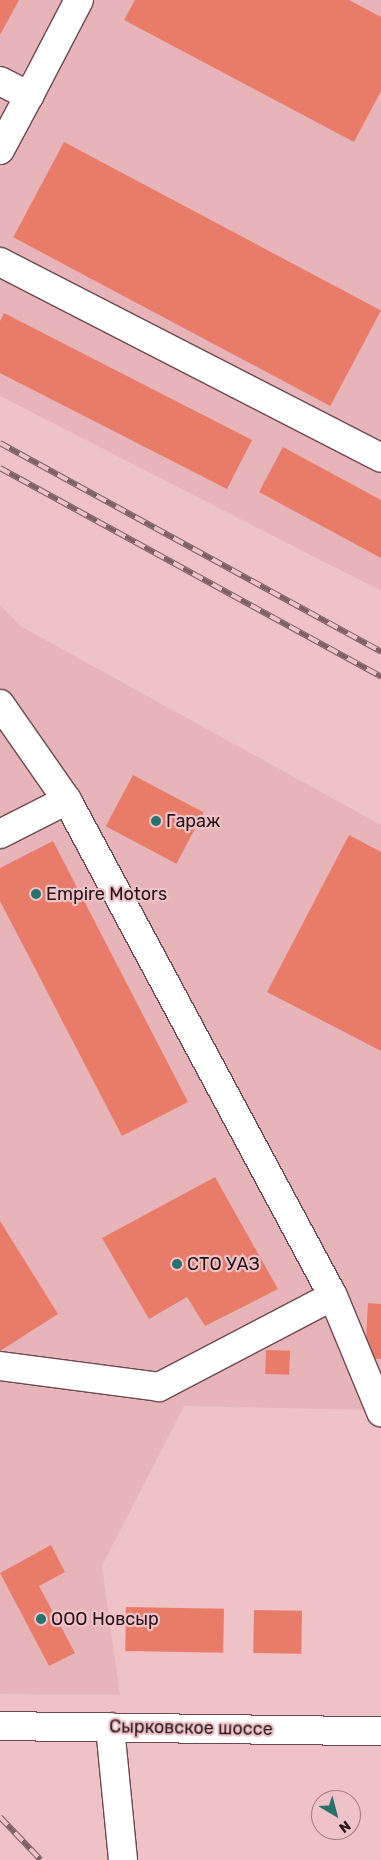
<!DOCTYPE html>
<meta charset="utf-8">
<style>
body{margin:0}
#map{position:relative;width:381px;height:1860px;overflow:hidden;background:#eec2c6;font-family:Rubik,sans-serif}
div>[style]{position:absolute}
[style*='--x']{left:calc(var(--x)*1px);top:calc(var(--y)*1px);width:calc(var(--w)*1px);rotate:calc(var(--a)*1deg)}
.built>*{inset:0;background:#e7b4b9}
.building>*{inset:0;background:#e97c69;transform-origin:0 0}
.roads{filter:drop-shadow(1px 0 #6d494d) drop-shadow(-1px 0 #6d494d) drop-shadow(0 1px #6d494d) drop-shadow(0 -1px #6d494d)}
.minor>*{height:28px;margin:-14px;padding:0 14px;transform-origin:14px;border-radius:14px;background:#fff}
.major>*{height:28px;margin:-14px;padding:0 14px;transform-origin:14px;border-radius:14px;background:#fff}
.rail>*{height:5.5px;margin-top:-2.75px;transform-origin:0;background:repeating-linear-gradient(90deg,#eec2c6 0 11px,#7d6264 0 22px);box-sizing:border-box;border-block:1px solid #7d6264}
.dots>*{width:14px;height:14px;translate:-50% -50%;box-sizing:border-box;border:2px solid #eec2c6;border-radius:50%}
span{translate:-50% -50%;white-space:nowrap;text-align:center;line-height:1.15;-webkit-text-stroke:4.5px #eec2c6;paint-order:stroke}
.poi-label{font-size:18px;color:#251618}
.left{translate:0 -50%;text-align:left}
.street-label{font-size:18px;color:#251618}
.north{position:absolute;left:311px;top:1790px;width:50px;height:50px;box-sizing:border-box;background:#eec2c6;border:1px solid #9e7d80;border-radius:50%;rotate:143deg;font-size:14px;font-weight:700;line-height:20px;text-align:center;color:#251618}
.north::after{content:'';display:block;margin:auto;width:18px;height:22px;background:#27716e;clip-path:polygon(50% 0,100% 100%,50% 72%,0 100%)}
</style>
<div id="map">
<div class="built">
<div style="clip-path:polygon(0 0,381px 0,381px 591px,0 396px)"></div>
<div style="clip-path:polygon(0 605px,22px 627px,381px 825px,381px 1410px,184px 1406px,102px 1566px,120px 1695px,0 1694px)"></div>
</div>
<div class="building">
<div style="clip-path:polygon(0 0,19px 0,0 35px)"></div>
<div style="clip-path:polygon(135px 0,349px 0,381px 17px,381px 91px,354px 142px,124px 20px)"></div>
<div style="left:64px;top:142px;width:359px;height:108px;rotate:28deg"></div>
<div style="clip-path:polygon(4px 313px,252px 440px,227px 489px,0 373px,0 321px)"></div>
<div style="clip-path:polygon(283px 447px,381px 500px,381px 558px,259px 492px)"></div>
<div style="left:133px;top:775px;width:80px;height:58px;rotate:28deg"></div>
<div style="clip-path:polygon(349px 835px,381px 852px,381px 1051px,267px 992px)"></div>
<div style="clip-path:polygon(53px 841px,188px 1102px,122px 1136px,0 901px,0 868px)"></div>
<div style="clip-path:polygon(215px 1177px,278px 1289px,205px 1326px,187px 1297px,149px 1319px,102px 1238px)"></div>
<div style="clip-path:polygon(0 1221px,58px 1314px,0 1351px)"></div>
<div style="clip-path:polygon(368px 1303px,381px 1304px,381px 1359px,365px 1358px)"></div>
<div style="left:266px;top:1350px;width:24px;height:24px;rotate:2deg"></div>
<div style="clip-path:polygon(51px 1545px,65px 1572px,39px 1586px,75px 1653px,49px 1666px,0 1573px)"></div>
<div style="left:126px;top:1607px;width:98px;height:44px;rotate:1deg"></div>
<div style="left:254px;top:1610px;width:48px;height:43px;rotate:1deg"></div>
</div>
<div class="roads">
<div class="minor">
<div style="--x:0;--y:81;--w:33;--a:27"></div>
<div style="--x:29;--y:96;--w:108;--a:-62.5"></div>
<div style="--x:0;--y:150;--w:61;--a:-61.8"></div>
<div style="--x:0;--y:262;--w:428;--a:27.2"></div>
<div style="--x:0;--y:704;--w:117;--a:55.1"></div>
<div style="--x:67;--y:800;--w:563;--a:61.8"></div>
<div style="--x:333;--y:1296;--w:126;--a:67.5"></div>
<div style="--x:0;--y:834;--w:75;--a:-26.9"></div>
<div style="--x:0;--y:1366;--w:160;--a:7.5"></div>
<div style="--x:159;--y:1387;--w:196;--a:-27.6"></div>
<div style="--x:110;--y:1727;--w:134;--a:84.4"></div>
</div>
<div class="major">
<div style="--x:0;--y:1726;--w:381;--a:0.8"></div>
</div>
</div>
<div class="rail">
<div style="--x:0;--y:443;--w:435;--a:28.7"></div>
<div style="--x:0;--y:468;--w:435;--a:28.7"></div>
<div style="--x:0;--y:1817;--w:59;--a:46.4"></div>
</div>
<div class="dots">
<div style="left:156px;top:821px;background:#27716e"></div>
<div style="left:36px;top:894px;background:#27716e"></div>
<div style="left:177px;top:1264px;background:#27716e"></div>
<div style="left:41px;top:1619px;background:#27716e"></div>
</div>
<div class="poi-label">
<span class="left" style="left:166px;top:821px">Гараж</span>
<span class="left" style="left:46px;top:894px">Empire Motors</span>
<span class="left" style="left:187px;top:1264px">СТО УАЗ</span>
<span class="left" style="left:51px;top:1619px">ООО Новсыр</span>
</div>
<div class="street-label">
<span style="left:191px;top:1728px;rotate:1deg">Сырковское шоссе</span>
</div>
<div class="north">N</div>
</div>
